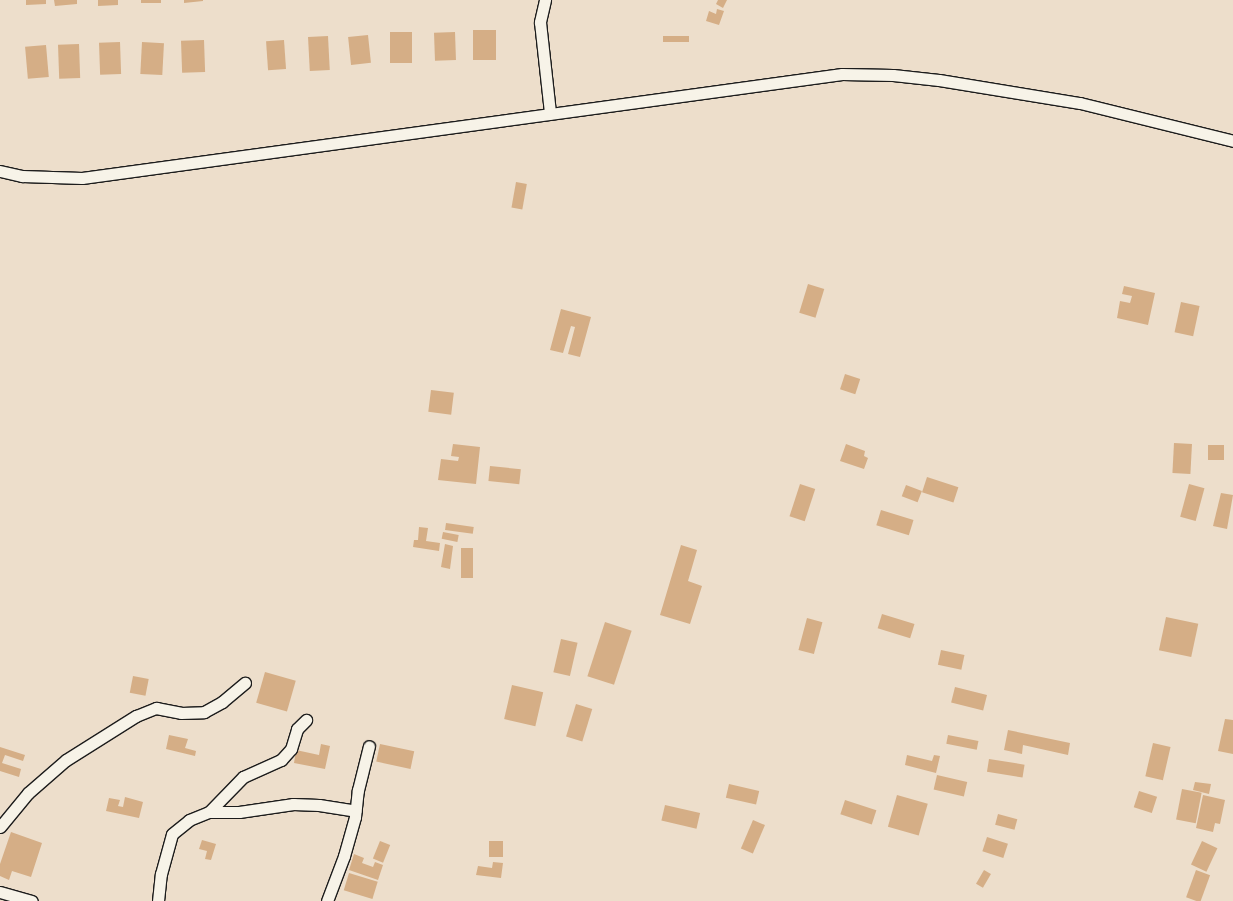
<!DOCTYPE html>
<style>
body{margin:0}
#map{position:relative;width:1233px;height:901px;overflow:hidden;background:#eddecb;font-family:"Indie Flower",sans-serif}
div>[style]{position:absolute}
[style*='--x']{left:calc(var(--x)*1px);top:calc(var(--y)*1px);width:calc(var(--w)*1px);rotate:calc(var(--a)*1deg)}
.building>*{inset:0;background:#d5ae86;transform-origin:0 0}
.roads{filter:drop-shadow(1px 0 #1c1c1c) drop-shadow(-1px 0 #1c1c1c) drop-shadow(0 1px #1c1c1c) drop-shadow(0 -1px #1c1c1c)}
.minor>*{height:11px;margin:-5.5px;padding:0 5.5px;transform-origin:5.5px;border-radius:5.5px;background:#f7f3e8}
span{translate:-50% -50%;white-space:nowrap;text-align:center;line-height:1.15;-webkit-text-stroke:4px #f7f3e8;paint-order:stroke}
</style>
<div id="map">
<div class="building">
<div style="clip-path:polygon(26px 0,46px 0,46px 4px,26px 5px)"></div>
<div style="clip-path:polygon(54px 0,77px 0,77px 4px,55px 6px)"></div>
<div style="clip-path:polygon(98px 0,118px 0,118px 5px,98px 6px)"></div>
<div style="left:141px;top:0;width:20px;height:3px"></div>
<div style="clip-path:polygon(184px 0,203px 0,203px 1px,184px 3px)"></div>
<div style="clip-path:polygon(718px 0,727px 0,723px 8px,716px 4px)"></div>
<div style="clip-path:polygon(717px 9px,724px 11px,719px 25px,706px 21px,709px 11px,716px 14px)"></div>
<div style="left:496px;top:30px;width:30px;height:23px;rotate:90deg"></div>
<div style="left:390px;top:32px;width:22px;height:31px"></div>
<div style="left:455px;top:32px;width:28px;height:21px;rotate:88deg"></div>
<div style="left:368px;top:35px;width:28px;height:20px;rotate:84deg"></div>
<div style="left:328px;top:36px;width:34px;height:20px;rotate:87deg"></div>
<div style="left:689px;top:36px;width:6px;height:26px;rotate:90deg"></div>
<div style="left:204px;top:40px;width:32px;height:23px;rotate:88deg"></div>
<div style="left:284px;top:40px;width:29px;height:18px;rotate:86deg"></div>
<div style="left:120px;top:42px;width:32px;height:21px;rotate:88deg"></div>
<div style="left:142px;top:42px;width:22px;height:32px;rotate:3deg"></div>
<div style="left:79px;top:44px;width:34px;height:21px;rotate:88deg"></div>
<div style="left:46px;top:45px;width:32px;height:21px;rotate:85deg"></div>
<div style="left:516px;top:182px;width:11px;height:26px;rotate:10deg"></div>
<div style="left:808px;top:284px;width:17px;height:30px;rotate:17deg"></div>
<div style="clip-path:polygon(1124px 286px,1155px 293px,1148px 325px,1117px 318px,1120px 301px,1130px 303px,1132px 296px,1122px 294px)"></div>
<div style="left:1181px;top:302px;width:19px;height:31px;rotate:12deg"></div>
<div style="clip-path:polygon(561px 309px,591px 317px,580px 357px,568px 354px,575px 327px,571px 326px,563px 353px,550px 350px)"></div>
<div style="left:845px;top:374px;width:16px;height:16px;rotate:18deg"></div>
<div style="left:431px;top:390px;width:23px;height:22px;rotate:7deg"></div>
<div style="left:1174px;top:443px;width:18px;height:30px;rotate:3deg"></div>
<div style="clip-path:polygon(453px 444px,480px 447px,476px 484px,438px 480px,441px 459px,458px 461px,459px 457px,451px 456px)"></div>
<div style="clip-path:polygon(846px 444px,865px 451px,864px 456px,868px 458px,864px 469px,840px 461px)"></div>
<div style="left:1208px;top:445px;width:16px;height:15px"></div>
<div style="left:490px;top:466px;width:31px;height:15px;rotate:6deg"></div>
<div style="left:927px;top:477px;width:33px;height:16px;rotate:18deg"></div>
<div style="left:800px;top:484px;width:16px;height:34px;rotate:18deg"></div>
<div style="left:1189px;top:484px;width:16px;height:34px;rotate:15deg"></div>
<div style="left:906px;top:485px;width:17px;height:12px;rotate:21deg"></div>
<div style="clip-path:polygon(1221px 493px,1233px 495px,1227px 529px,1213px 526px)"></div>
<div style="left:881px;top:510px;width:34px;height:16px;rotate:17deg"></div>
<div style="left:446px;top:523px;width:28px;height:7px;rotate:8deg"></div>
<div style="clip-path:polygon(419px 527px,428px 528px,426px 541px,440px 543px,439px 551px,413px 547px,414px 540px,418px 540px)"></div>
<div style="left:443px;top:532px;width:16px;height:7px;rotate:11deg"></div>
<div style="clip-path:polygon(445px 544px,453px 546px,450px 569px,441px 567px)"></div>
<div style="clip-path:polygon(681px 545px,697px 550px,688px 581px,702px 586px,690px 624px,660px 615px)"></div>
<div style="left:461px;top:548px;width:12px;height:30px"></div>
<div style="left:882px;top:614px;width:34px;height:15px;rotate:17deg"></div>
<div style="left:1166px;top:617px;width:33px;height:34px;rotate:12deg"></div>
<div style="left:807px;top:618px;width:16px;height:33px;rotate:15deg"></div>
<div style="left:605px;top:622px;width:28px;height:57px;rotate:18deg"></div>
<div style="left:561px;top:639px;width:17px;height:34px;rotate:13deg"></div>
<div style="left:941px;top:650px;width:24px;height:15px;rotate:12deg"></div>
<div style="left:265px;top:672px;width:32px;height:32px;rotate:16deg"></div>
<div style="left:133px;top:676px;width:16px;height:17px;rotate:11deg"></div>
<div style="left:512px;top:685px;width:32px;height:35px;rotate:13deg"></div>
<div style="left:955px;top:687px;width:33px;height:16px;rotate:14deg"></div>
<div style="left:576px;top:704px;width:17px;height:34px;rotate:17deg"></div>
<div style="clip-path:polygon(1225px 719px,1233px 720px,1233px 754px,1218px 751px)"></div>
<div style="clip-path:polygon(1008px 730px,1070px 743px,1068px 755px,1023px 745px,1022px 754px,1004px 750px)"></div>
<div style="clip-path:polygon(169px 735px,188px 739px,185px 748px,196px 751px,195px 756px,166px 749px)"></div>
<div style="left:948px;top:735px;width:31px;height:9px;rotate:11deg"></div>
<div style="left:1153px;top:743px;width:18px;height:34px;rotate:13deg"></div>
<div style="clip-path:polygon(321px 744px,330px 746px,325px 769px,294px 763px,296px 750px,319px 755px)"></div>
<div style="left:380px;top:744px;width:35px;height:18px;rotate:12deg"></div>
<div style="clip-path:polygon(0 747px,25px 755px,23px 761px,5px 755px,2px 763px,21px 769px,19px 777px,0 771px)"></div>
<div style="clip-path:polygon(907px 755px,932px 761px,934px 755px,940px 756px,936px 773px,905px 765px)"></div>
<div style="left:989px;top:759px;width:36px;height:13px;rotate:9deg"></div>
<div style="left:937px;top:775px;width:31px;height:15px;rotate:13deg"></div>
<div style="clip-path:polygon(1195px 782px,1211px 784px,1209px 794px,1193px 790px)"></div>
<div style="left:729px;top:784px;width:31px;height:14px;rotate:13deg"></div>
<div style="left:1182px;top:789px;width:20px;height:31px;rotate:11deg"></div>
<div style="left:1139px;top:791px;width:19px;height:17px;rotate:18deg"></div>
<div style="left:897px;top:795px;width:32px;height:33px;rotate:16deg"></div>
<div style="clip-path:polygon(1203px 795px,1225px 800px,1220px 824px,1215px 823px,1213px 832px,1196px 828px)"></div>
<div style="clip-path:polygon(125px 797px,143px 802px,139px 818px,106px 811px,109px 798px,120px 800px,118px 806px,123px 807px)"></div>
<div style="left:845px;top:800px;width:33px;height:15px;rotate:18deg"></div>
<div style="left:665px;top:805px;width:36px;height:16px;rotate:13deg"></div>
<div style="left:998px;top:814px;width:20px;height:11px;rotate:15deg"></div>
<div style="left:753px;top:820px;width:13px;height:31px;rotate:23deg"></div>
<div style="clip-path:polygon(11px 832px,42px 843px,31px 877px,12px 871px,9px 880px,0 876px,0 864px)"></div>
<div style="left:987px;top:837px;width:22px;height:15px;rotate:18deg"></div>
<div style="clip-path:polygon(202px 840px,216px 844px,211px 860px,205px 859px,207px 851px,199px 849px)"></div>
<div style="left:380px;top:841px;width:11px;height:19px;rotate:22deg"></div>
<div style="left:489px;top:841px;width:14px;height:16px"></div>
<div style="left:1202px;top:841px;width:17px;height:26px;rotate:25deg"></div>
<div style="clip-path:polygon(354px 854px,364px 858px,362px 863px,373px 867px,375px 862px,383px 865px,378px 880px,349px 870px)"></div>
<div style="clip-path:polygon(493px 862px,503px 863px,501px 878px,476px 875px,478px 866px,492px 868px)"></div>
<div style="left:984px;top:870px;width:8px;height:16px;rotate:30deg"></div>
<div style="left:1196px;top:870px;width:15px;height:29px;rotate:20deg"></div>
<div style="left:349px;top:873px;width:30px;height:18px;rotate:17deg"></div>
</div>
<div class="roads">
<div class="minor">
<div style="--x:545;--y:0;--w:23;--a:103"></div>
<div style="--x:540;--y:22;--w:92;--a:83.7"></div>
<div style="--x:0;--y:171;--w:23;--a:13"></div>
<div style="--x:22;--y:176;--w:60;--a:1.9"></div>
<div style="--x:82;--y:178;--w:767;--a:-7.79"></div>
<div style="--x:842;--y:74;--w:51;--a:1.1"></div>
<div style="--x:893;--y:75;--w:46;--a:6.2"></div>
<div style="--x:939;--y:80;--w:143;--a:9.3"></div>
<div style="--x:1080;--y:103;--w:158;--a:13.9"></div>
<div style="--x:209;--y:812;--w:49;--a:-45.8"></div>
<div style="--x:243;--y:777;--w:42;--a:-24.1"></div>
<div style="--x:281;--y:760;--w:15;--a:-48"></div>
<div style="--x:291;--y:749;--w:21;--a:-73"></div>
<div style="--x:297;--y:729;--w:13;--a:-45"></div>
<div style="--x:0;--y:827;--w:44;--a:-50.5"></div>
<div style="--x:28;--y:793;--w:50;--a:-41"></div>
<div style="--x:66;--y:760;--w:83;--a:-32.2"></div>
<div style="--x:136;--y:716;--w:22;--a:-22"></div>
<div style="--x:156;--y:708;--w:25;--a:11"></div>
<div style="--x:181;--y:713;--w:23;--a:-2"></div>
<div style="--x:204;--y:712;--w:21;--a:-29"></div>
<div style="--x:222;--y:702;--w:30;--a:-40"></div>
<div style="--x:0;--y:892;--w:33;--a:16"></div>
<div style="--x:158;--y:901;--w:27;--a:-84"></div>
<div style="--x:161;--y:874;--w:41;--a:-74.6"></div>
<div style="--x:172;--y:834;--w:22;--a:-39"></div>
<div style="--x:189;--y:820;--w:22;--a:-22"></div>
<div style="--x:209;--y:812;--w:30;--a:0"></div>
<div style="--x:239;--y:812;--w:55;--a:-8.4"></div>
<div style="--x:293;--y:804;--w:26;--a:2"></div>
<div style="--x:319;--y:805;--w:37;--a:9"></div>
<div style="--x:327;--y:901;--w:48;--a:-69.3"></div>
<div style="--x:344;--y:856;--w:41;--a:-74.2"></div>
<div style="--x:355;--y:817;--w:27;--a:-84"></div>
<div style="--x:358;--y:790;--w:45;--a:-76"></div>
</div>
</div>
</div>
